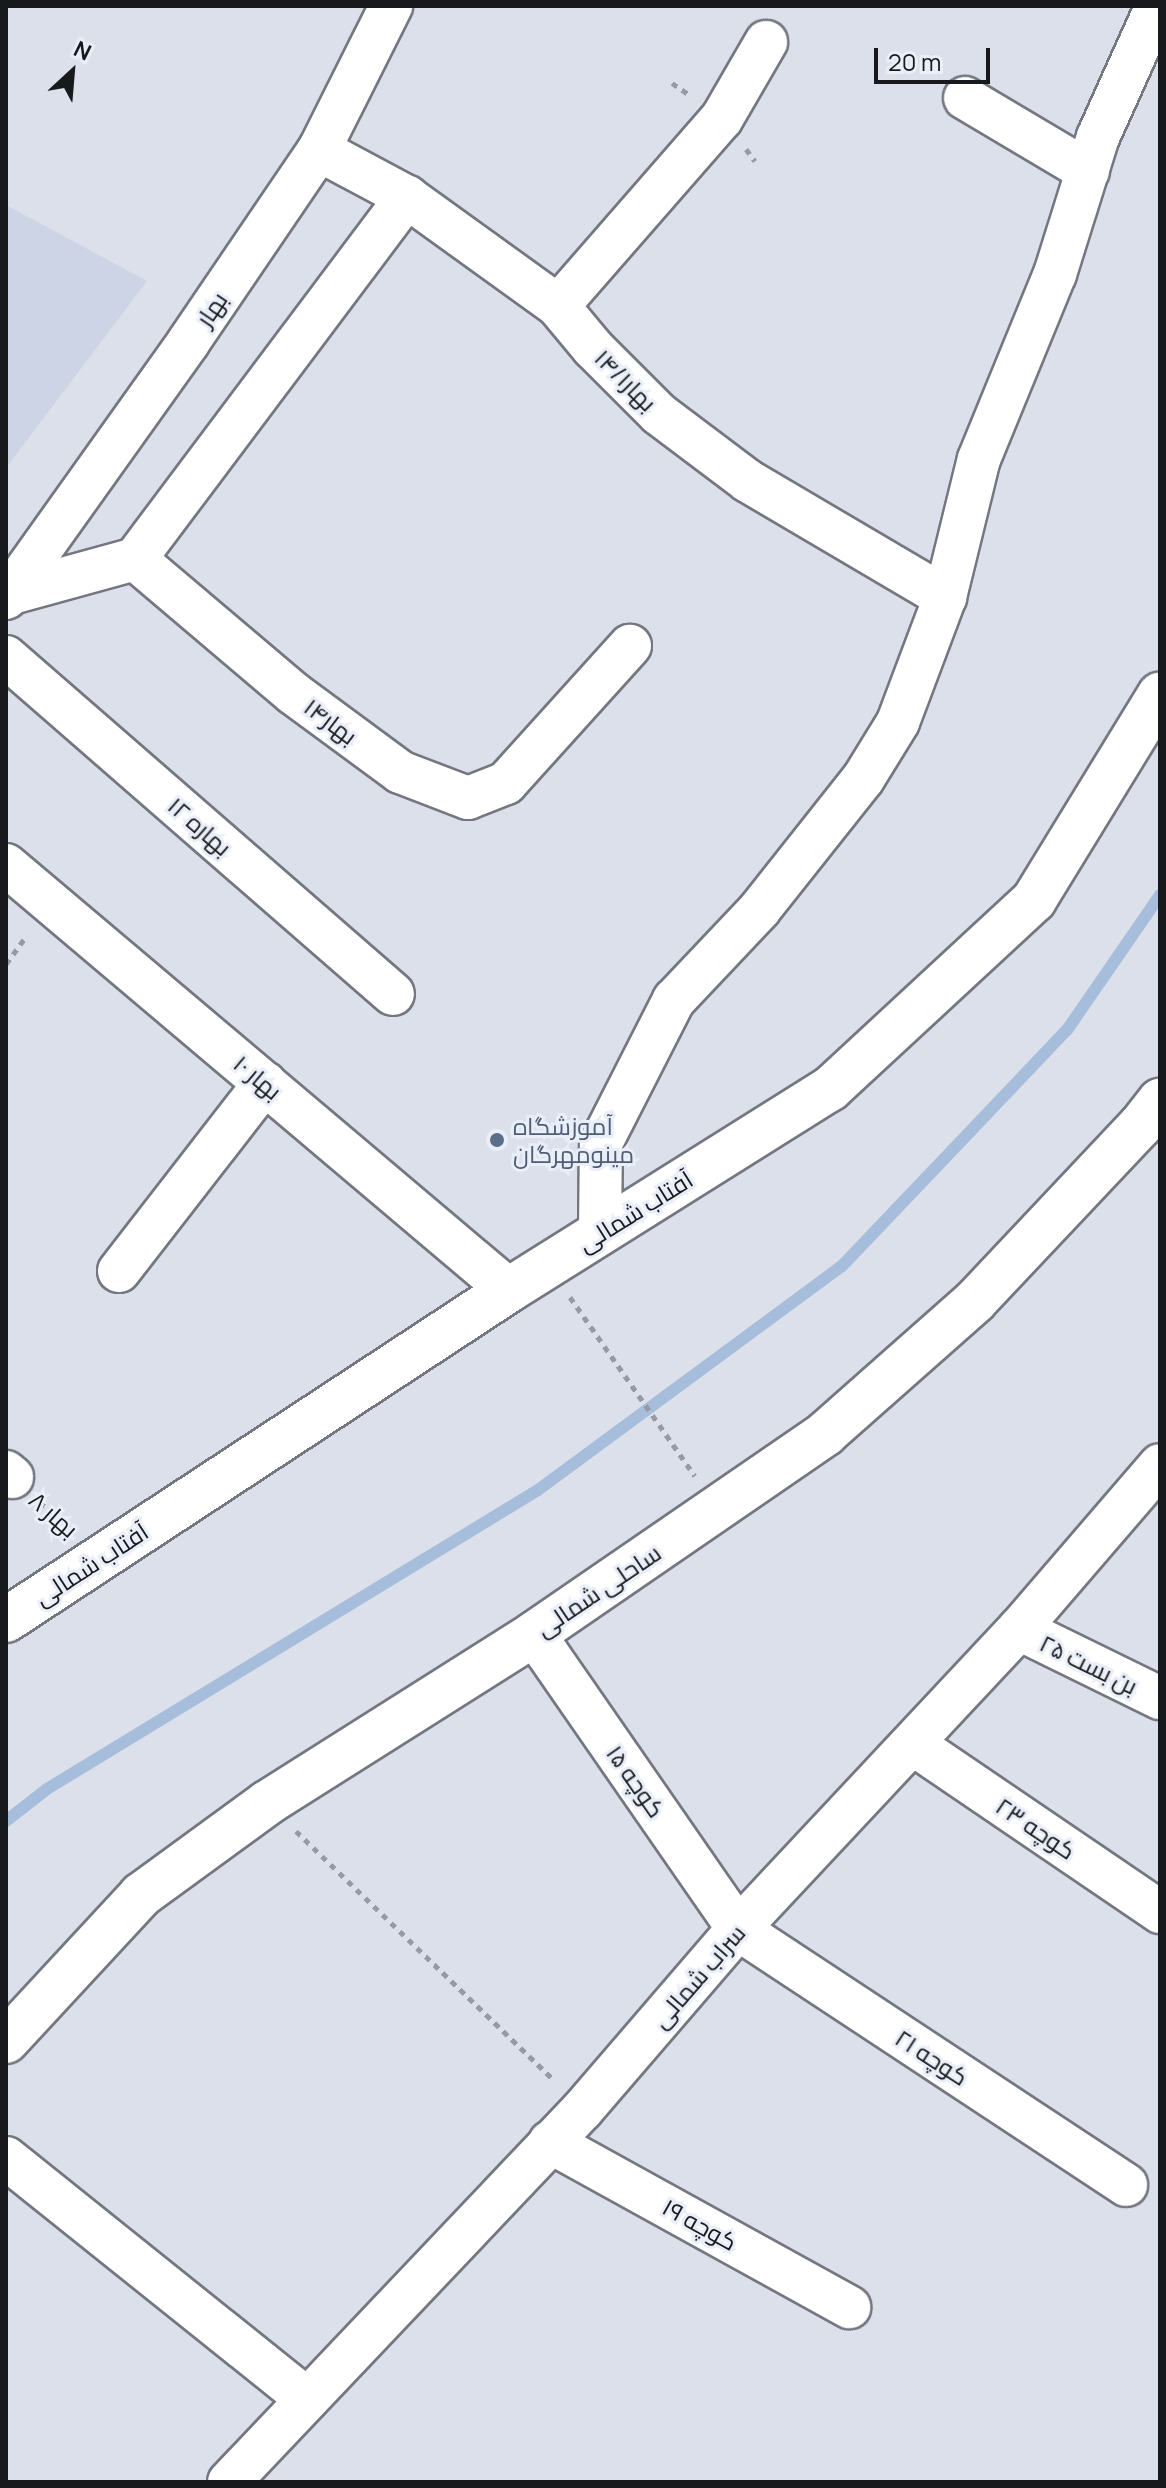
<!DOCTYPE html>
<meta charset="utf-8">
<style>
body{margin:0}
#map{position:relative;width:1166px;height:2488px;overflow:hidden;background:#dce0ea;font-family:Manrope,Cairo,sans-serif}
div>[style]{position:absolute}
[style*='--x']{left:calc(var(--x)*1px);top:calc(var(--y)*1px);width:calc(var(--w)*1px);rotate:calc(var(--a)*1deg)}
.built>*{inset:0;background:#cdd4e5}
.stream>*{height:12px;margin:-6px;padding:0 6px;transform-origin:6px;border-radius:6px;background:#a6bddb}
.path>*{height:5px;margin-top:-2.5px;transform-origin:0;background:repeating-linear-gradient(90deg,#979aa2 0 6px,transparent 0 12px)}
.roads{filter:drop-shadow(2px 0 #747780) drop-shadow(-2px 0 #747780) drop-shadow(0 2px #747780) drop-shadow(0 -2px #747780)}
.minor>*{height:42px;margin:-21px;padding:0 21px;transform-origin:21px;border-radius:21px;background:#fff}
.tertiary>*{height:44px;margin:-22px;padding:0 22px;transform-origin:22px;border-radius:22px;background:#fff}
.dots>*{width:22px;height:22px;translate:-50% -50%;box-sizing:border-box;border:4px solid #e9eef8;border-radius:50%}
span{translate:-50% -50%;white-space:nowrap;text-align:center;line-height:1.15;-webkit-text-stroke:6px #e9eef8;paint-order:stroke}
.street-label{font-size:24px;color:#17191c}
.service-label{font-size:24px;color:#4e5e75}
.left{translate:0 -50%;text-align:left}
.frame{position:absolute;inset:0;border:8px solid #17191c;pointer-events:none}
.north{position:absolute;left:32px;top:32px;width:80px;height:80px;-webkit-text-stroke:6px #e9eef8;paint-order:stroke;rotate:26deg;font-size:22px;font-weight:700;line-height:32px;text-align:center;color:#17191c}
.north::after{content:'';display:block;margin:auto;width:28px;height:36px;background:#17191c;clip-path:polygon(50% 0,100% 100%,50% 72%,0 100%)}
.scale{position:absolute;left:874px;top:48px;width:116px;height:36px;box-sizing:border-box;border:4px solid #17191c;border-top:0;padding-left:10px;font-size:24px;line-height:28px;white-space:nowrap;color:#17191c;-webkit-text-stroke:6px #e9eef8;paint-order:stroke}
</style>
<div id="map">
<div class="built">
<div style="clip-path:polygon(6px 205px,147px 281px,6px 468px)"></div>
</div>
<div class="stream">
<div style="--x:6;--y:1821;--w:52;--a:-38"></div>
<div style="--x:47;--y:1789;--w:575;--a:-31.34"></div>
<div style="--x:538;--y:1490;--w:378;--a:-36.4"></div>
<div style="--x:842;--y:1266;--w:326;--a:-46.4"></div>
<div style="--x:1067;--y:1030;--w:164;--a:-55.4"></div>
</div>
<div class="path">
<div style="--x:672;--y:83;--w:23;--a:34"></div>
<div style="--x:746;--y:149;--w:15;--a:53"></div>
<div style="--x:6;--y:964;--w:34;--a:-54"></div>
<div style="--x:570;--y:1297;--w:218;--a:55.1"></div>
<div style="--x:40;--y:1502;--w:43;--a:41.2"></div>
<div style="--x:296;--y:1831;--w:359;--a:44"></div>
</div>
<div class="roads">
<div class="minor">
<div style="--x:965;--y:98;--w:143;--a:30.7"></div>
<div style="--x:319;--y:150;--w:100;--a:28.1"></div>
<div style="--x:407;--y:197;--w:186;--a:35.8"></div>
<div style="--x:558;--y:306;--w:55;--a:50.2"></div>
<div style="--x:593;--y:348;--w:93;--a:45"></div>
<div style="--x:659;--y:414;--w:111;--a:37"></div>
<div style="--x:748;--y:481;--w:229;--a:30.5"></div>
<div style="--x:558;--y:306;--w:249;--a:-48.9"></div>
<div style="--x:722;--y:118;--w:88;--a:-59.9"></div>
<div style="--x:135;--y:559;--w:453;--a:-53.1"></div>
<div style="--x:8;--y:594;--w:132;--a:-15.4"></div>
<div style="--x:135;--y:559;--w:207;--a:40.3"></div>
<div style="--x:293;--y:693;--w:133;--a:36.4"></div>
<div style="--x:400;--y:772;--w:73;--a:20.9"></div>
<div style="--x:468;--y:798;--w:41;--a:-21.5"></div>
<div style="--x:506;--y:783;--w:185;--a:-47.9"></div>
<div style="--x:6;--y:598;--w:315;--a:-54.5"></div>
<div style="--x:189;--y:341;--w:231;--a:-55.8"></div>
<div style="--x:319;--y:150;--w:161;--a:-63.4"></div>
<div style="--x:6;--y:657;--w:513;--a:41.05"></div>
<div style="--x:6;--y:865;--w:659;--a:40.2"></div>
<div style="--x:600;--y:1233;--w:90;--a:-89.4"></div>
<div style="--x:601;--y:1143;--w:161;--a:-63"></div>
<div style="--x:674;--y:1000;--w:124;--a:-46.6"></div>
<div style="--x:759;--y:910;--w:167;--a:-51.6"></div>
<div style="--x:863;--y:779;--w:67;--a:-58.4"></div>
<div style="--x:898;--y:722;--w:134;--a:-69.4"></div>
<div style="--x:945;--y:597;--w:142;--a:-76.2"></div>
<div style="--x:979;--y:459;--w:200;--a:-67.7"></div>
<div style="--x:1055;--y:274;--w:144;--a:-72.6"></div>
<div style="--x:1098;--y:137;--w:144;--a:-65.8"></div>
<div style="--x:119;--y:1271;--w:238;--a:-52.2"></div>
<div style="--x:6;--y:1472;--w:8;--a:40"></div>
<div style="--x:1019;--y:1629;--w:157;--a:26.1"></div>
<div style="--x:534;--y:1634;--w:359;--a:55.3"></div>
<div style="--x:738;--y:1929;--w:465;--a:33.4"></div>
<div style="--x:913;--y:1744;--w:299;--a:34.2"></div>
<div style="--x:550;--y:2142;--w:342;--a:28.9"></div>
<div style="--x:6;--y:2158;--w:386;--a:38.7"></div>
<div style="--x:229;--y:2482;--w:514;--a:-46.5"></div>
<div style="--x:583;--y:2109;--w:238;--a:-49.3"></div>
<div style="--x:738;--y:1929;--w:411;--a:-46.9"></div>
<div style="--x:1019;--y:1629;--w:216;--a:-49.3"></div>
</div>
<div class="tertiary">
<div style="--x:6;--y:1620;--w:602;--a:-33.27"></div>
<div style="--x:509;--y:1290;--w:379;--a:-32.1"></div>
<div style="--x:830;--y:1089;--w:278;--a:-42.8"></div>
<div style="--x:1034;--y:900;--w:241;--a:-58.5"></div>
<div style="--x:6;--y:2041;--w:199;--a:-47.2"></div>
<div style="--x:141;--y:1895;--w:156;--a:-36.1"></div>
<div style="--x:267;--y:1803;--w:316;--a:-32.3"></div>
<div style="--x:534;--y:1634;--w:354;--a:-34.5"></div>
<div style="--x:826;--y:1433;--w:199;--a:-41.5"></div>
<div style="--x:975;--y:1301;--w:242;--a:-46.7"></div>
<div style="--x:1141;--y:1125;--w:31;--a:-52"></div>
</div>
</div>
<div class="dots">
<div style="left:497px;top:1140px;background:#5c6f8a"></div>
</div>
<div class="street-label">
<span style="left:211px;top:309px;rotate:-56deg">بهار</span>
<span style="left:626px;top:380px;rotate:45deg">بهار۱۴/۱</span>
<span style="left:331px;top:721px;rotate:37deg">بهار۱۴</span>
<span style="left:200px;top:826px;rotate:41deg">بهاره ۱۲</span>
<span style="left:258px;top:1077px;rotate:40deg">بهار ۱۰</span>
<span style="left:635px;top:1211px;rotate:-32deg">آفتاب شمالی</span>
<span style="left:54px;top:1514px;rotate:41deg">بهار ۸</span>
<span style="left:91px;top:1564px;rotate:-33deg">آفتاب شمالی</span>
<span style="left:598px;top:1590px;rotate:-34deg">ساحلی شمالی</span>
<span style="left:1089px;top:1664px;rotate:26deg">بن بست ۲۵</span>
<span style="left:636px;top:1781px;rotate:55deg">کوچه ۱۵</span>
<span style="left:1036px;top:1828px;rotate:34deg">کوچه ۲۳</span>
<span style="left:698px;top:1976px;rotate:-49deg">سراب شمالی</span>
<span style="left:932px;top:2057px;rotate:33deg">کوچه ۲۱</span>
<span style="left:700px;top:2224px;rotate:29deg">کوچه ۱۹</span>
</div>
<div class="service-label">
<span class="left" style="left:513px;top:1140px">آموزشگاه<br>مینومهرگان</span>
</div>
<div class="frame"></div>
<div class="north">N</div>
<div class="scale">20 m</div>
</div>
